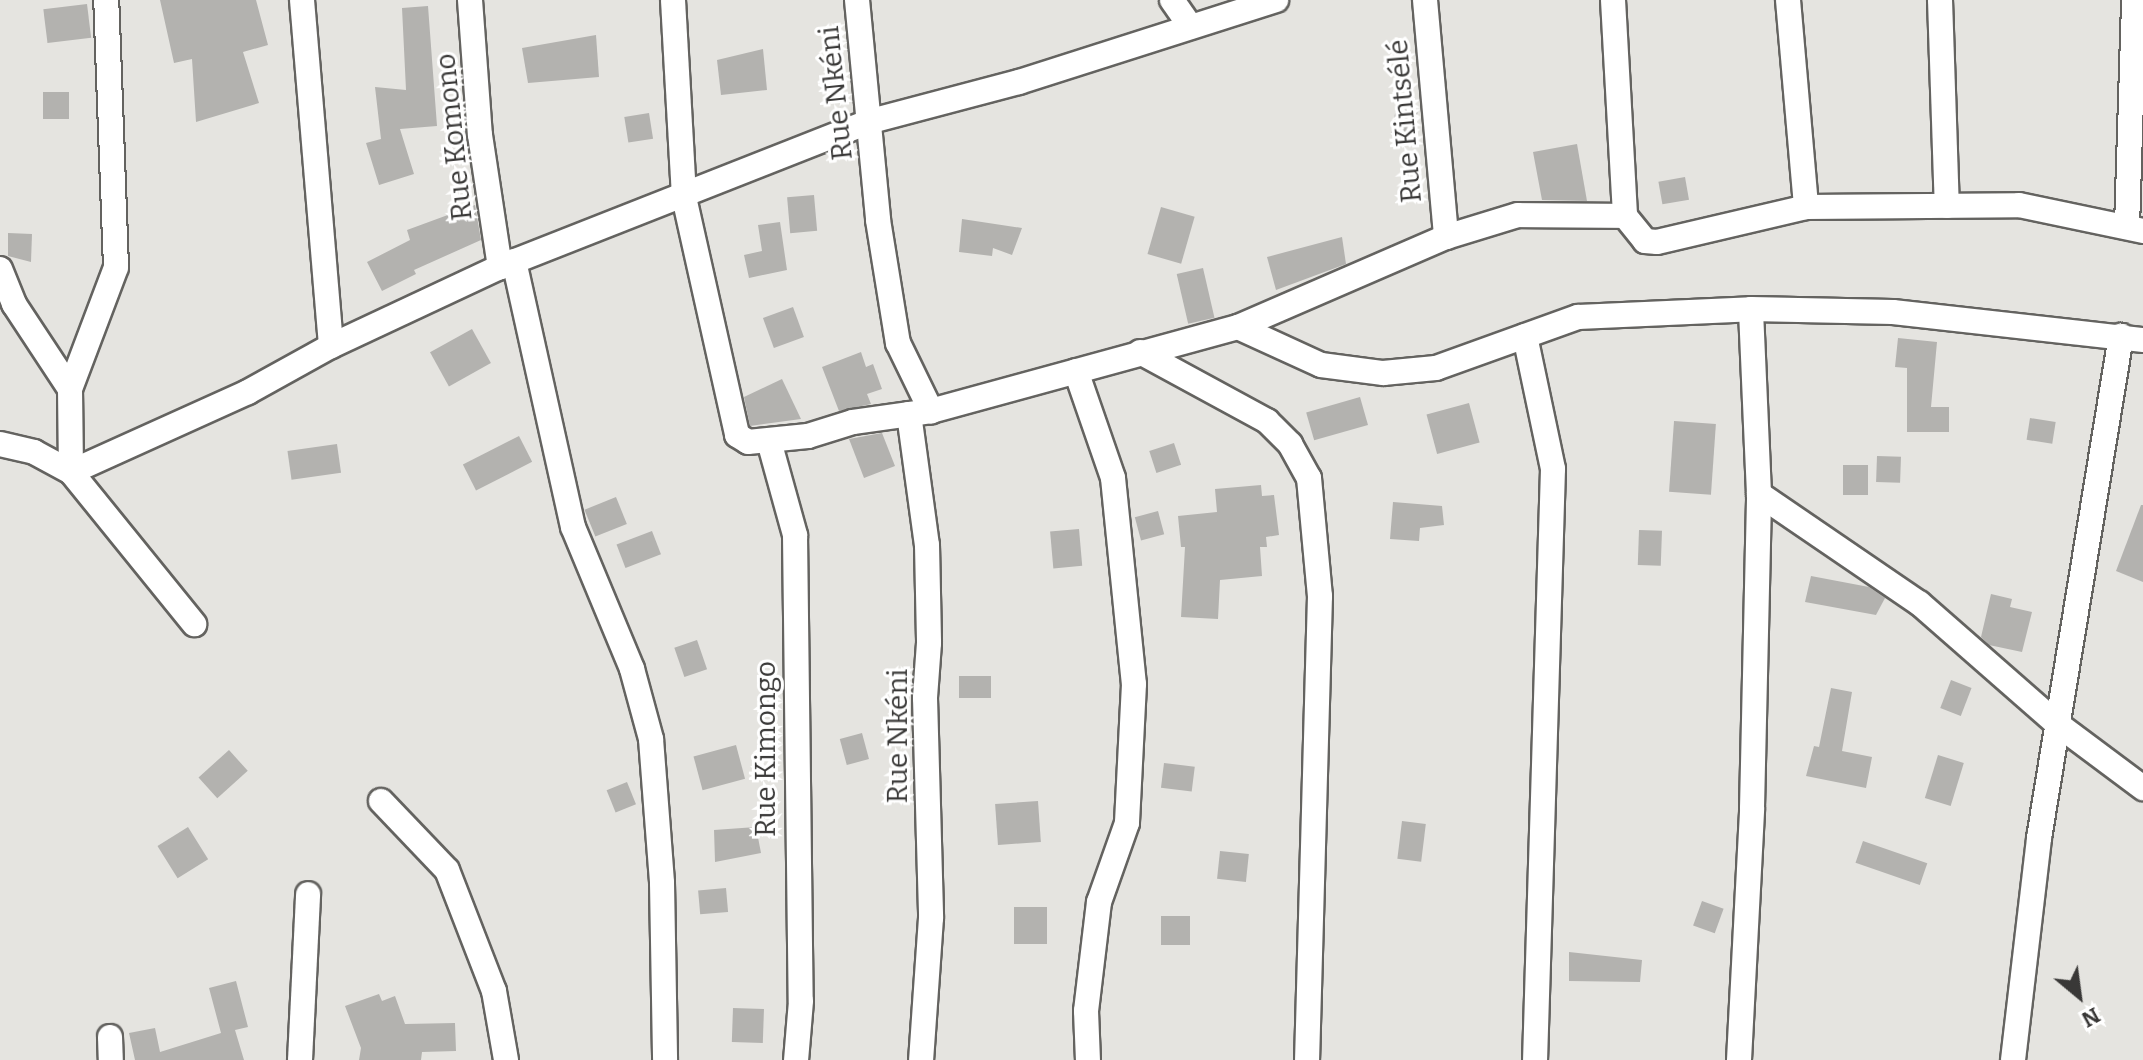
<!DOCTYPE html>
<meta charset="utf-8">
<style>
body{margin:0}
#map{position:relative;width:2143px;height:1060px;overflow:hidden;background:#e5e4e0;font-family:Bitter,serif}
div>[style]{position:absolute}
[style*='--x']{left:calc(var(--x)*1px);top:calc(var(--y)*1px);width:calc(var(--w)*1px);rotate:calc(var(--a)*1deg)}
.building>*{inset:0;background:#b3b2af;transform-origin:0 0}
.roads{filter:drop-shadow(2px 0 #646360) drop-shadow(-2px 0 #646360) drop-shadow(0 2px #646360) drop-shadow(0 -2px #646360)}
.minor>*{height:24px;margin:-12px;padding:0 12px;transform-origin:12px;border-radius:12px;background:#fff}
span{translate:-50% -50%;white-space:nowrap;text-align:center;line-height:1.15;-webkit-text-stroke:6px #fff;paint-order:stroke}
.street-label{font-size:28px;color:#393837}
.north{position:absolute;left:2039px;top:956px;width:80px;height:80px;-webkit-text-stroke:6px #fff;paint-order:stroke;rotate:151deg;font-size:22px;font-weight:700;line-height:32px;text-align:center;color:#393837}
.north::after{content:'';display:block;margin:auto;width:28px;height:36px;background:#393837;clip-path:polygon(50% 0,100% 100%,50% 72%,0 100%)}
</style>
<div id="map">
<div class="building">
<div style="clip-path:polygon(160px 0,256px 0,268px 45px,243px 52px,259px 103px,196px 122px,192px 59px,174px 63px)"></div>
<div style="left:87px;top:4px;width:34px;height:44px;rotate:83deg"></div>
<div style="clip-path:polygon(428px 6px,437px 126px,400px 129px,414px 174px,379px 185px,366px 143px,381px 139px,375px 87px,406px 90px,402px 8px)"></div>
<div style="clip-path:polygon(596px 35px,599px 77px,528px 83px,522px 48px)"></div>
<div style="clip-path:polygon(763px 49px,767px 90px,721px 95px,717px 60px)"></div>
<div style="left:69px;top:92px;width:27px;height:26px;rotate:90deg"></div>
<div style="left:1396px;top:108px;width:22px;height:26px;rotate:10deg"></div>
<div style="left:649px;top:113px;width:26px;height:25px;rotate:81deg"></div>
<div style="clip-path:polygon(1577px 144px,1587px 201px,1542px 200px,1533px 152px)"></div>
<div style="left:1685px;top:177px;width:23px;height:27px;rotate:80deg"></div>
<div style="left:814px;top:195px;width:36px;height:27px;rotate:85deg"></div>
<div style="clip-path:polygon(475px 205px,481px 240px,414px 270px,416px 274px,382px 291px,367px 262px,410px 240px,407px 230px)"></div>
<div style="left:1161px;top:207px;width:35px;height:49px;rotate:16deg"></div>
<div style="clip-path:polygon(962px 219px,1022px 228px,1012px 255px,993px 248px,992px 256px,959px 252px)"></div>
<div style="clip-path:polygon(780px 222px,787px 270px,749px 278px,744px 255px,762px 251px,758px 225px)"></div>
<div style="clip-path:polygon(8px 233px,32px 234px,31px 262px,8px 256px)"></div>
<div style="clip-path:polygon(1342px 237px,1346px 264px,1276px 290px,1267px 257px)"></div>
<div style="left:1203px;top:268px;width:51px;height:27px;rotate:77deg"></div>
<div style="left:793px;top:307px;width:32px;height:32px;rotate:70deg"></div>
<div style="left:472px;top:329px;width:39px;height:48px;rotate:61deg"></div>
<div style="clip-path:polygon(1898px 338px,1937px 342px,1931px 407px,1949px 407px,1949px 432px,1907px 432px,1907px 368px,1895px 367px)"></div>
<div style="clip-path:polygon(861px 352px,866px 367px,873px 364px,882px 389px,867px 394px,871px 404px,839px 411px,822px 367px)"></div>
<div style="clip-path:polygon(782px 379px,801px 419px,750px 426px,744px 397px)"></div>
<div style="left:1360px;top:397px;width:29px;height:56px;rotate:74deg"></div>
<div style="left:1469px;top:403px;width:41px;height:44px;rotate:75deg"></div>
<div style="left:2030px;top:418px;width:26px;height:22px;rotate:9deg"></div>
<div style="left:1674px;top:421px;width:42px;height:71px;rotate:4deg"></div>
<div style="clip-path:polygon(882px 433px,895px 466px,864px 478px,849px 439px)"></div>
<div style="left:519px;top:436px;width:29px;height:63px;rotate:63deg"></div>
<div style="left:1174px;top:443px;width:23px;height:26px;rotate:72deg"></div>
<div style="left:337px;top:444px;width:29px;height:50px;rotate:82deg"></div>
<div style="left:1877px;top:456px;width:24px;height:26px;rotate:2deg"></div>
<div style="left:1868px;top:465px;width:30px;height:25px;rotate:90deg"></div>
<div style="clip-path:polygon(1261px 485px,1262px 496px,1274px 495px,1279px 535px,1266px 537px,1267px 547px,1260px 547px,1262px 576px,1220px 580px,1218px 619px,1181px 617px,1185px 547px,1181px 547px,1178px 516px,1217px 512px,1215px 489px)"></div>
<div style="left:616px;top:497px;width:29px;height:34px;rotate:68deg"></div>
<div style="clip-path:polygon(1393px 502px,1442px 506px,1444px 525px,1420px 528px,1419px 541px,1390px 539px)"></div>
<div style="clip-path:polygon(2141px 505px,2143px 505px,2143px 582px,2116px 571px)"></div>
<div style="left:1158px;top:511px;width:24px;height:24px;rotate:75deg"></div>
<div style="left:1079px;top:529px;width:37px;height:29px;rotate:85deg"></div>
<div style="left:1639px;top:530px;width:23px;height:35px;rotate:2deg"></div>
<div style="left:652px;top:531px;width:25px;height:38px;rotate:69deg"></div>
<div style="clip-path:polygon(1811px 576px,1869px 587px,1885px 598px,1876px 615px,1805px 602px)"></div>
<div style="clip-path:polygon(1991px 594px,2012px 599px,2010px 607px,2032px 612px,2022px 652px,1989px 645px,1981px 637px)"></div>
<div style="left:697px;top:640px;width:31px;height:24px;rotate:71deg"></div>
<div style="left:959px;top:676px;width:32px;height:22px"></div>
<div style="left:1951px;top:680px;width:22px;height:30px;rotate:21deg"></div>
<div style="clip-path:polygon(1831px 688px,1852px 692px,1842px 751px,1872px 757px,1866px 788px,1806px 776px,1814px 746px,1819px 747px)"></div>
<div style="left:862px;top:733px;width:27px;height:23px;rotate:75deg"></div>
<div style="left:736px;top:745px;width:35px;height:44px;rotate:75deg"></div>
<div style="left:229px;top:750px;width:28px;height:41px;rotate:48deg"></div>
<div style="left:1938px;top:755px;width:27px;height:45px;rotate:17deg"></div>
<div style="left:1164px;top:763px;width:31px;height:25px;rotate:7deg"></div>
<div style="left:627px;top:782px;width:24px;height:22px;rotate:68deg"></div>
<div style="left:1038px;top:801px;width:41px;height:43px;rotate:86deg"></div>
<div style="left:1402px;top:821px;width:24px;height:38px;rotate:7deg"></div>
<div style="left:188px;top:827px;width:38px;height:36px;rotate:58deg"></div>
<div style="clip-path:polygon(756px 827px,761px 853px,715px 862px,714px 830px)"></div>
<div style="left:1863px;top:841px;width:68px;height:23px;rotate:19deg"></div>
<div style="left:1220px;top:851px;width:29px;height:28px;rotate:6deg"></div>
<div style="left:726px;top:888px;width:24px;height:28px;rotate:85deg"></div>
<div style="left:1702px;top:901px;width:23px;height:26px;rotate:20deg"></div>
<div style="left:1014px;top:907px;width:33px;height:37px"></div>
<div style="left:1161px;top:916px;width:29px;height:29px"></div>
<div style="clip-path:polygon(1569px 952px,1642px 960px,1640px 982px,1569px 981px)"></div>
<div style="clip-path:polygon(236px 981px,248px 1027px,235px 1030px,244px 1060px,135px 1060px,129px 1033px,155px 1028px,160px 1052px,221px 1033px,209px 988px)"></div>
<div style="clip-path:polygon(379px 994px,382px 1001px,395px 996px,405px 1024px,455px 1023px,456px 1051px,422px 1052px,421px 1060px,359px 1060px,361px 1048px,345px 1006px)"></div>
<div style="left:733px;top:1008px;width:31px;height:34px;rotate:2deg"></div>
</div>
<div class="roads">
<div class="minor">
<div style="--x:302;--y:0;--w:347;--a:85.2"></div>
<div style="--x:470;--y:0;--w:135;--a:85.8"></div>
<div style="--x:480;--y:135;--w:134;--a:81.4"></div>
<div style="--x:673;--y:0;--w:197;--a:86.8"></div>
<div style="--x:684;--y:197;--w:244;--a:77.4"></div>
<div style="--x:737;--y:435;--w:13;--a:32"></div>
<div style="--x:748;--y:442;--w:60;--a:-5.7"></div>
<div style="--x:808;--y:436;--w:47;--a:-17.3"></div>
<div style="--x:853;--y:422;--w:79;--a:-8"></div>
<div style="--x:931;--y:411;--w:318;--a:-15.3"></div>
<div style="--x:1238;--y:327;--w:227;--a:-23.4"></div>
<div style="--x:1446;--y:237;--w:75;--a:-17"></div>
<div style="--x:1518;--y:215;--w:107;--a:0.5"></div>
<div style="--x:857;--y:0;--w:221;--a:84.5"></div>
<div style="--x:878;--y:220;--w:125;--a:80.8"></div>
<div style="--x:898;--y:343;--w:76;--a:64.1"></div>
<div style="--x:1172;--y:0;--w:32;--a:55"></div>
<div style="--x:1425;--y:0;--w:238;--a:84.9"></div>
<div style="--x:1613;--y:0;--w:216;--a:86.8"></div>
<div style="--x:1625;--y:216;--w:32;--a:51"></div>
<div style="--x:1645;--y:241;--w:12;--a:5"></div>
<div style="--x:1657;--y:242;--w:153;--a:-13.2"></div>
<div style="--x:1806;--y:207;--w:213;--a:-0.5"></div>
<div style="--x:2019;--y:205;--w:127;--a:11.8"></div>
<div style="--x:1788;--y:0;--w:208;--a:85"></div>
<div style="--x:1940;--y:0;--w:206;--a:88.1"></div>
<div style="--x:2127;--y:227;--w:227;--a:-88.2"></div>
<div style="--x:514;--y:261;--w:272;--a:77.5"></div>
<div style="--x:573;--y:527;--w:154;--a:67.4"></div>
<div style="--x:632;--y:669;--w:73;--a:74.8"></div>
<div style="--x:651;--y:739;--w:144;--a:85.6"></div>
<div style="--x:662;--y:883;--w:177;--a:89"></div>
<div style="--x:0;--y:269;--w:38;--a:68"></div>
<div style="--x:14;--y:304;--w:102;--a:56.6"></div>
<div style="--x:70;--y:389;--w:83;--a:89.3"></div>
<div style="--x:71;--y:472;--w:196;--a:51"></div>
<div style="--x:1238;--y:327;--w:91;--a:24.6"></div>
<div style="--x:1321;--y:365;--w:63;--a:7.4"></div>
<div style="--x:1383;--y:373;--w:53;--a:-5.4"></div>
<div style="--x:1436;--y:368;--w:151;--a:-19.8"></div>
<div style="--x:1578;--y:317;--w:173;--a:-2.6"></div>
<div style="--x:1751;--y:309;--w:142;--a:1.2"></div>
<div style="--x:1893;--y:312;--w:252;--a:6.4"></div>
<div style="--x:1525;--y:336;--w:136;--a:78.1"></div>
<div style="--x:1553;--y:469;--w:591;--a:91.74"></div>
<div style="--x:1140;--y:352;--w:145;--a:28.5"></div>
<div style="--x:1267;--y:421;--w:33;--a:45"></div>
<div style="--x:1290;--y:444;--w:39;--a:61"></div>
<div style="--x:1309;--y:478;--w:119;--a:84.7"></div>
<div style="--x:1320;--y:596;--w:464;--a:91.6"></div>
<div style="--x:1076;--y:371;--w:113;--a:70.9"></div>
<div style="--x:1113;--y:478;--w:207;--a:84.2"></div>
<div style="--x:1134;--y:684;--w:139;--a:92.9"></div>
<div style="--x:1127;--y:823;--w:84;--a:109.5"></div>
<div style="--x:1099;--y:902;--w:110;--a:96.8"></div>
<div style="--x:1086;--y:1011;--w:49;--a:87.7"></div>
<div style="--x:70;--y:389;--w:130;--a:-69.3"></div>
<div style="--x:116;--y:267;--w:267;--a:-92.1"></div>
<div style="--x:909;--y:414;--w:132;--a:82.2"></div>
<div style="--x:927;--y:545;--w:98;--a:88.8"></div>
<div style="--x:929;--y:643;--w:55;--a:94.2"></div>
<div style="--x:925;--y:698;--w:220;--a:88.4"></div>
<div style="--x:931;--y:918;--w:142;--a:94"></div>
<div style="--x:769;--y:441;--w:98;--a:74.5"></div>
<div style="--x:795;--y:535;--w:466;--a:89.3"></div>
<div style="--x:801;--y:1001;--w:59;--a:94.8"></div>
<div style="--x:0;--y:444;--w:35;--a:13"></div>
<div style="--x:34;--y:452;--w:42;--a:28.4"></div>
<div style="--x:71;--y:472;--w:194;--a:-24.3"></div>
<div style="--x:248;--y:392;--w:95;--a:-29"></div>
<div style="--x:331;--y:346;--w:187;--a:-25.1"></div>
<div style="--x:500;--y:267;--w:399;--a:-21.5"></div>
<div style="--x:871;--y:121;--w:153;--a:-14.8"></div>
<div style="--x:1019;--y:82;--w:270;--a:-17.7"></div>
<div style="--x:1759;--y:494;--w:194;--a:34.3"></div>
<div style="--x:1919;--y:603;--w:182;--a:41.2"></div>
<div style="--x:2056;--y:723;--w:109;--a:36.8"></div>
<div style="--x:381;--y:801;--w:95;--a:46.3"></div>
<div style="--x:447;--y:870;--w:130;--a:68.8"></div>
<div style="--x:494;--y:991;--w:70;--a:80.1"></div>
<div style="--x:110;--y:1037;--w:23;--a:88"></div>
<div style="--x:300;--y:1060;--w:166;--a:-87.2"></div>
<div style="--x:1739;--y:1060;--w:252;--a:-87"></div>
<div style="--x:1752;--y:808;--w:314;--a:-88.7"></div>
<div style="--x:1759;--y:494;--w:185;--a:-92.5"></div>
<div style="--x:2013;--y:1060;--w:224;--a:-83.3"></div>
<div style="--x:2039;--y:838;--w:509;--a:-80.72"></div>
</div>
</div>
<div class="street-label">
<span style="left:836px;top:93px;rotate:-96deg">Rue Nkéni</span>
<span style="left:1405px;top:121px;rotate:-95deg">Rue Kintsélé</span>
<span style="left:454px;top:137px;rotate:-96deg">Rue Komono</span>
<span style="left:898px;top:736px;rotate:-90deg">Rue Nkéni</span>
<span style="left:766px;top:749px;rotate:-90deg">Rue Kimongo</span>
</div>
<div class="north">N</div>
</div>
